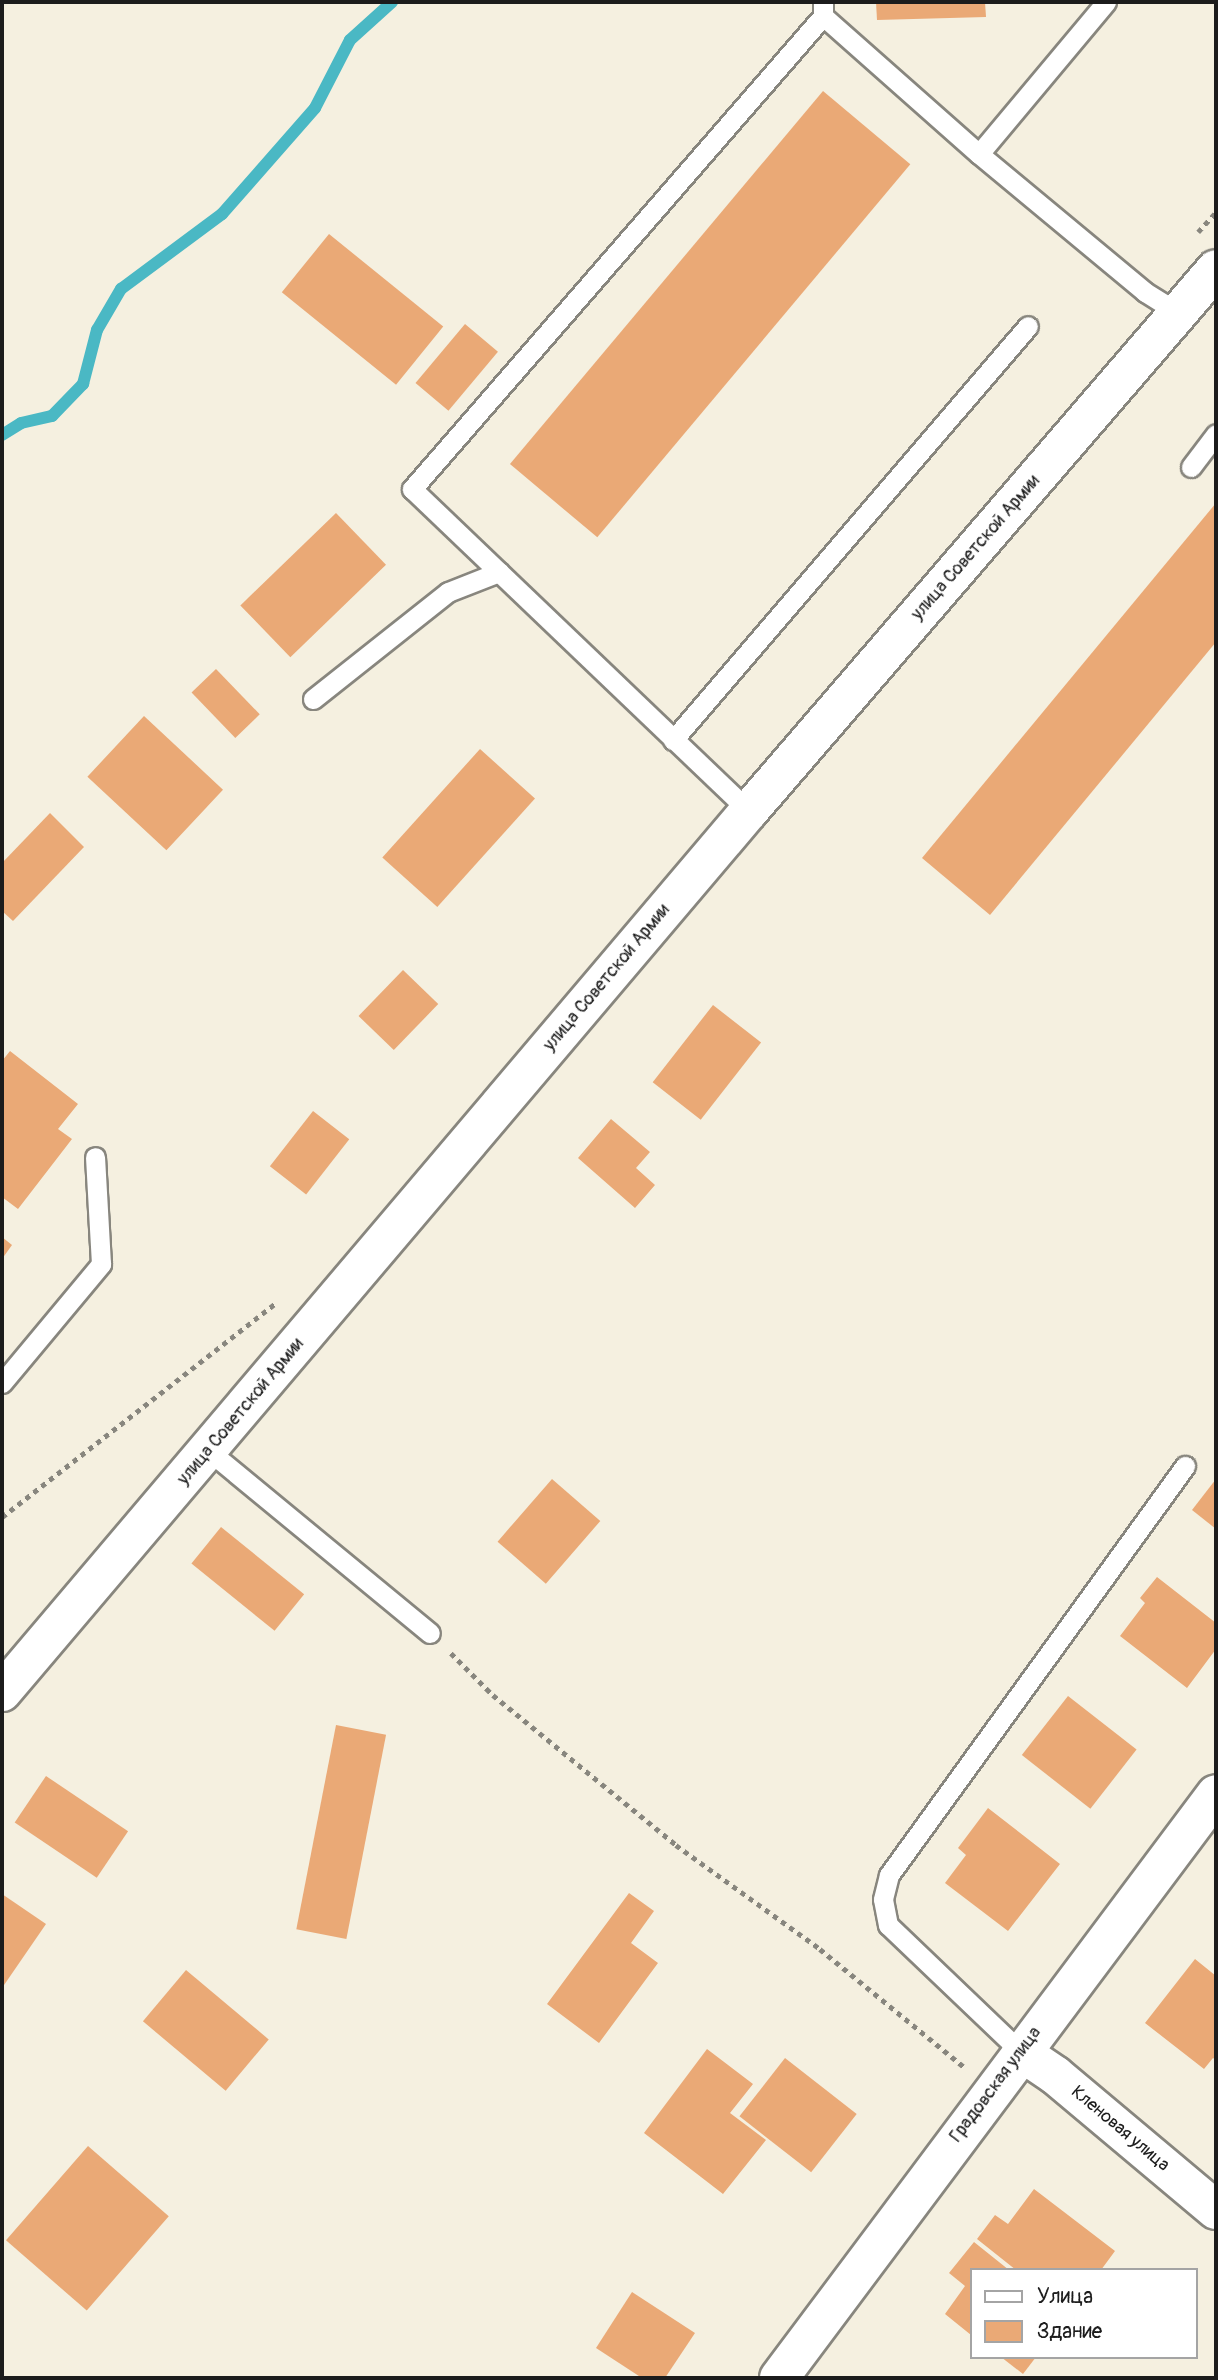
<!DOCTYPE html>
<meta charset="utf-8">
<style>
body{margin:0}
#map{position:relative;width:1218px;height:2380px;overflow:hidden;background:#f5f0e0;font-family:Pangolin,sans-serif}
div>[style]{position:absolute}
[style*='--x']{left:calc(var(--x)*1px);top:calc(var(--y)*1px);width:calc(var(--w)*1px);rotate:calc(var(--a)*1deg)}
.stream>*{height:12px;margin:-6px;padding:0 6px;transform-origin:6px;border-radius:6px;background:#4ab8c4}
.building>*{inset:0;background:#eaa976;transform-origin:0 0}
.path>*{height:4.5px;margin-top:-2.25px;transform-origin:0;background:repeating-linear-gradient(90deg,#88867e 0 5px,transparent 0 10px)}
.roads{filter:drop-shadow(2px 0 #88867e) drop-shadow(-2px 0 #88867e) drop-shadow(0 2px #88867e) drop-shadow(0 -2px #88867e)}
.service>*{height:19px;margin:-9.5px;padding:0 9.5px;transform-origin:9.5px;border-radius:9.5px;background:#fff}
.minor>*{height:38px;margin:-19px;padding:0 19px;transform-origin:19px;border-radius:19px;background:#fff}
.tertiary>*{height:38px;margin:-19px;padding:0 19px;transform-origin:19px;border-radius:19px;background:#fff}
span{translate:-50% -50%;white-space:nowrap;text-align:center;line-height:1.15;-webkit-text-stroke:7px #fff;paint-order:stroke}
.street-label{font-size:18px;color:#1c1c1c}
.frame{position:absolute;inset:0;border:4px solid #1c1c1c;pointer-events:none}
.legend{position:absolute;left:970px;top:2268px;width:228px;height:91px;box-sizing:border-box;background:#fff;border:2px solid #a4a4a4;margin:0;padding:9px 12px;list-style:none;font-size:21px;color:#1c1c1c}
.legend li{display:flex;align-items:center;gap:14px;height:35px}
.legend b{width:35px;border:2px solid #a4a4a4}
</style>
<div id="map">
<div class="stream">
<div style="--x:2;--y:435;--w:22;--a:-32"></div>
<div style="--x:21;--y:423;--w:32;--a:-13"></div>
<div style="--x:52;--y:416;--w:45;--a:-45.9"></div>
<div style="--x:83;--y:384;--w:56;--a:-75.5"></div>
<div style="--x:97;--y:330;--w:48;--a:-59.7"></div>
<div style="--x:121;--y:289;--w:126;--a:-36.6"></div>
<div style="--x:222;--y:214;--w:141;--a:-48.7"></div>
<div style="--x:315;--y:108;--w:76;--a:-62.8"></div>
<div style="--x:350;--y:40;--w:57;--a:-42.1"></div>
</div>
<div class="building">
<div style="clip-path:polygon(876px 2px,985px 2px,986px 17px,877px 20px)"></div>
<div style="left:823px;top:91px;width:114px;height:487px;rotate:40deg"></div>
<div style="left:329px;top:234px;width:147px;height:75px;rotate:39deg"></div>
<div style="left:465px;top:324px;width:43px;height:77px;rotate:40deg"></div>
<div style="clip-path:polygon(1216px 503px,1216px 642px,990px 915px,922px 858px)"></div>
<div style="left:336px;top:513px;width:72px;height:133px;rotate:46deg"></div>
<div style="left:216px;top:669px;width:63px;height:34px;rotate:46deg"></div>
<div style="left:144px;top:716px;width:108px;height:83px;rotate:43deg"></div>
<div style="left:480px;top:749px;width:74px;height:146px;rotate:42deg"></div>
<div style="clip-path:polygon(50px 813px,84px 847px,13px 921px,2px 911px,2px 863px)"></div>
<div style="left:403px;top:970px;width:49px;height:64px;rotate:44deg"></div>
<div style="left:713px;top:1005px;width:61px;height:98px;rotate:38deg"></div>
<div style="clip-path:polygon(10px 1051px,78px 1104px,58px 1129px,72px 1139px,18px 1209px,2px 1197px,2px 1061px)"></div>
<div style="left:313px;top:1111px;width:46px;height:70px;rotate:38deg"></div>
<div style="clip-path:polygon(611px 1119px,650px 1152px,636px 1168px,655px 1185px,635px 1208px,578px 1158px)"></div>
<div style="clip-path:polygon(2px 1237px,12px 1245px,2px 1259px)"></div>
<div style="left:552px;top:1479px;width:64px;height:83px;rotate:41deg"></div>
<div style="clip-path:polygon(1216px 1479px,1216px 1529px,1192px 1510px)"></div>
<div style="left:221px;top:1527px;width:107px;height:47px;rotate:39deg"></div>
<div style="clip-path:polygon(1157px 1577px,1216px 1623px,1216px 1649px,1187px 1688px,1120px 1636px,1145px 1603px,1140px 1598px)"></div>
<div style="left:1068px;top:1696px;width:87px;height:75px;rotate:38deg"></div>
<div style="left:336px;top:1725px;width:51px;height:208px;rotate:11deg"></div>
<div style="left:46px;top:1776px;width:99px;height:56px;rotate:34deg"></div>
<div style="clip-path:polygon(988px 1808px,1060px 1864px,1008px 1931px,945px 1883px,966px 1855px,958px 1848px)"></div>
<div style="clip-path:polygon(629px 1893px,654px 1911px,631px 1943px,658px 1963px,599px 2043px,547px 2004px)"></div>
<div style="clip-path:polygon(2px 1894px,46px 1924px,2px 1988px)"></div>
<div style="clip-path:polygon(1195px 1959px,1216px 1976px,1216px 2060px,1213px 2058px,1204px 2069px,1145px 2023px)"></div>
<div style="left:186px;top:1970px;width:108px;height:67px;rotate:40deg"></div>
<div style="clip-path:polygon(707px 2049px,753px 2084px,730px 2113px,766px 2140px,723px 2194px,644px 2133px)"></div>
<div style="left:785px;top:2058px;width:91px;height:74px;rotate:38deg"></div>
<div style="left:88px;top:2146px;width:107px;height:125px;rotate:41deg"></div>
<div style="clip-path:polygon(1034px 2189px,1115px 2251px,1101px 2270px,1016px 2270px,977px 2239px,995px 2215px,1008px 2224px)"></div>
<div style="clip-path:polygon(974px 2242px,1009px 2270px,971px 2270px,971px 2335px,945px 2314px,965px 2286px,949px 2273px)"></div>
<div style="clip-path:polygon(632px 2292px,695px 2333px,665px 2378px,642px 2378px,596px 2348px)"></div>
<div style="clip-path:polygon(1001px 2357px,1036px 2357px,1023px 2374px)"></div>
</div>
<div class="path">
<div style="--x:1198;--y:232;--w:27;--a:-48"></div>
<div style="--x:2;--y:1517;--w:349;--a:-38"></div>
<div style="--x:451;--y:1653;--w:59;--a:45"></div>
<div style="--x:493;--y:1695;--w:237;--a:39.3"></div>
<div style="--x:676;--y:1845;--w:178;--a:35.8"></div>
<div style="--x:820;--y:1949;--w:186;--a:39.3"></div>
</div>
<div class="roads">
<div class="service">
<div style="--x:823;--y:2;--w:14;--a:90"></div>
<div style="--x:823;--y:16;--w:208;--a:41.5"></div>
<div style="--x:1106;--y:2;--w:198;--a:129.9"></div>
<div style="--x:979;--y:154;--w:216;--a:39.7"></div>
<div style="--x:1145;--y:292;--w:39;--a:32"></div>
<div style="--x:1191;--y:467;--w:41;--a:-52.9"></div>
<div style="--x:313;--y:699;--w:172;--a:-38.4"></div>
<div style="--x:448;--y:592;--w:55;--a:-21.4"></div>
<div style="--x:673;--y:740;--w:545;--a:-49.39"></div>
<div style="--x:749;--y:811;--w:466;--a:-136.3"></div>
<div style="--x:412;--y:489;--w:627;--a:-49.01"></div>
<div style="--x:2;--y:1383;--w:155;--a:-50.2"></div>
<div style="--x:101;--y:1264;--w:107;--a:-93.2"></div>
<div style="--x:209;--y:1451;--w:286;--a:39.5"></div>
<div style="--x:1021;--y:2052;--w:184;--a:-136.3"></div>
<div style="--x:888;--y:1925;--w:26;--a:-101"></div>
<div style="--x:883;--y:1899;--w:25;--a:-76"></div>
<div style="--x:889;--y:1875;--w:505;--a:-54.11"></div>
</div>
<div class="minor">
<div style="--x:1021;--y:2052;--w:41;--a:34.1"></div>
<div style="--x:1055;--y:2075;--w:210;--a:40"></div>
<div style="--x:779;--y:2378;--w:729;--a:-53.19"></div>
</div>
<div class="tertiary">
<div style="--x:2;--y:1692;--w:1155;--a:-49.71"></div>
<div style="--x:749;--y:811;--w:715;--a:-49.25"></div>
</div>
</div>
<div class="street-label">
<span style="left:976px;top:548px;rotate:-49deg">улица Советской Армии</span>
<span style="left:607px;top:978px;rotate:-50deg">улица Советской Армии</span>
<span style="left:241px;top:1412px;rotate:-50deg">улица Советской Армии</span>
<span style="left:996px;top:2085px;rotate:-53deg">Градовская улица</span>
<span style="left:1120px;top:2129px;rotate:40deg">Кленовая улица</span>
</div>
<div class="frame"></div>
<ul class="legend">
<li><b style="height:9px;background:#fff"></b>Улица</li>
<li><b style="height:19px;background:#eaa976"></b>Здание</li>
</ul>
</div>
